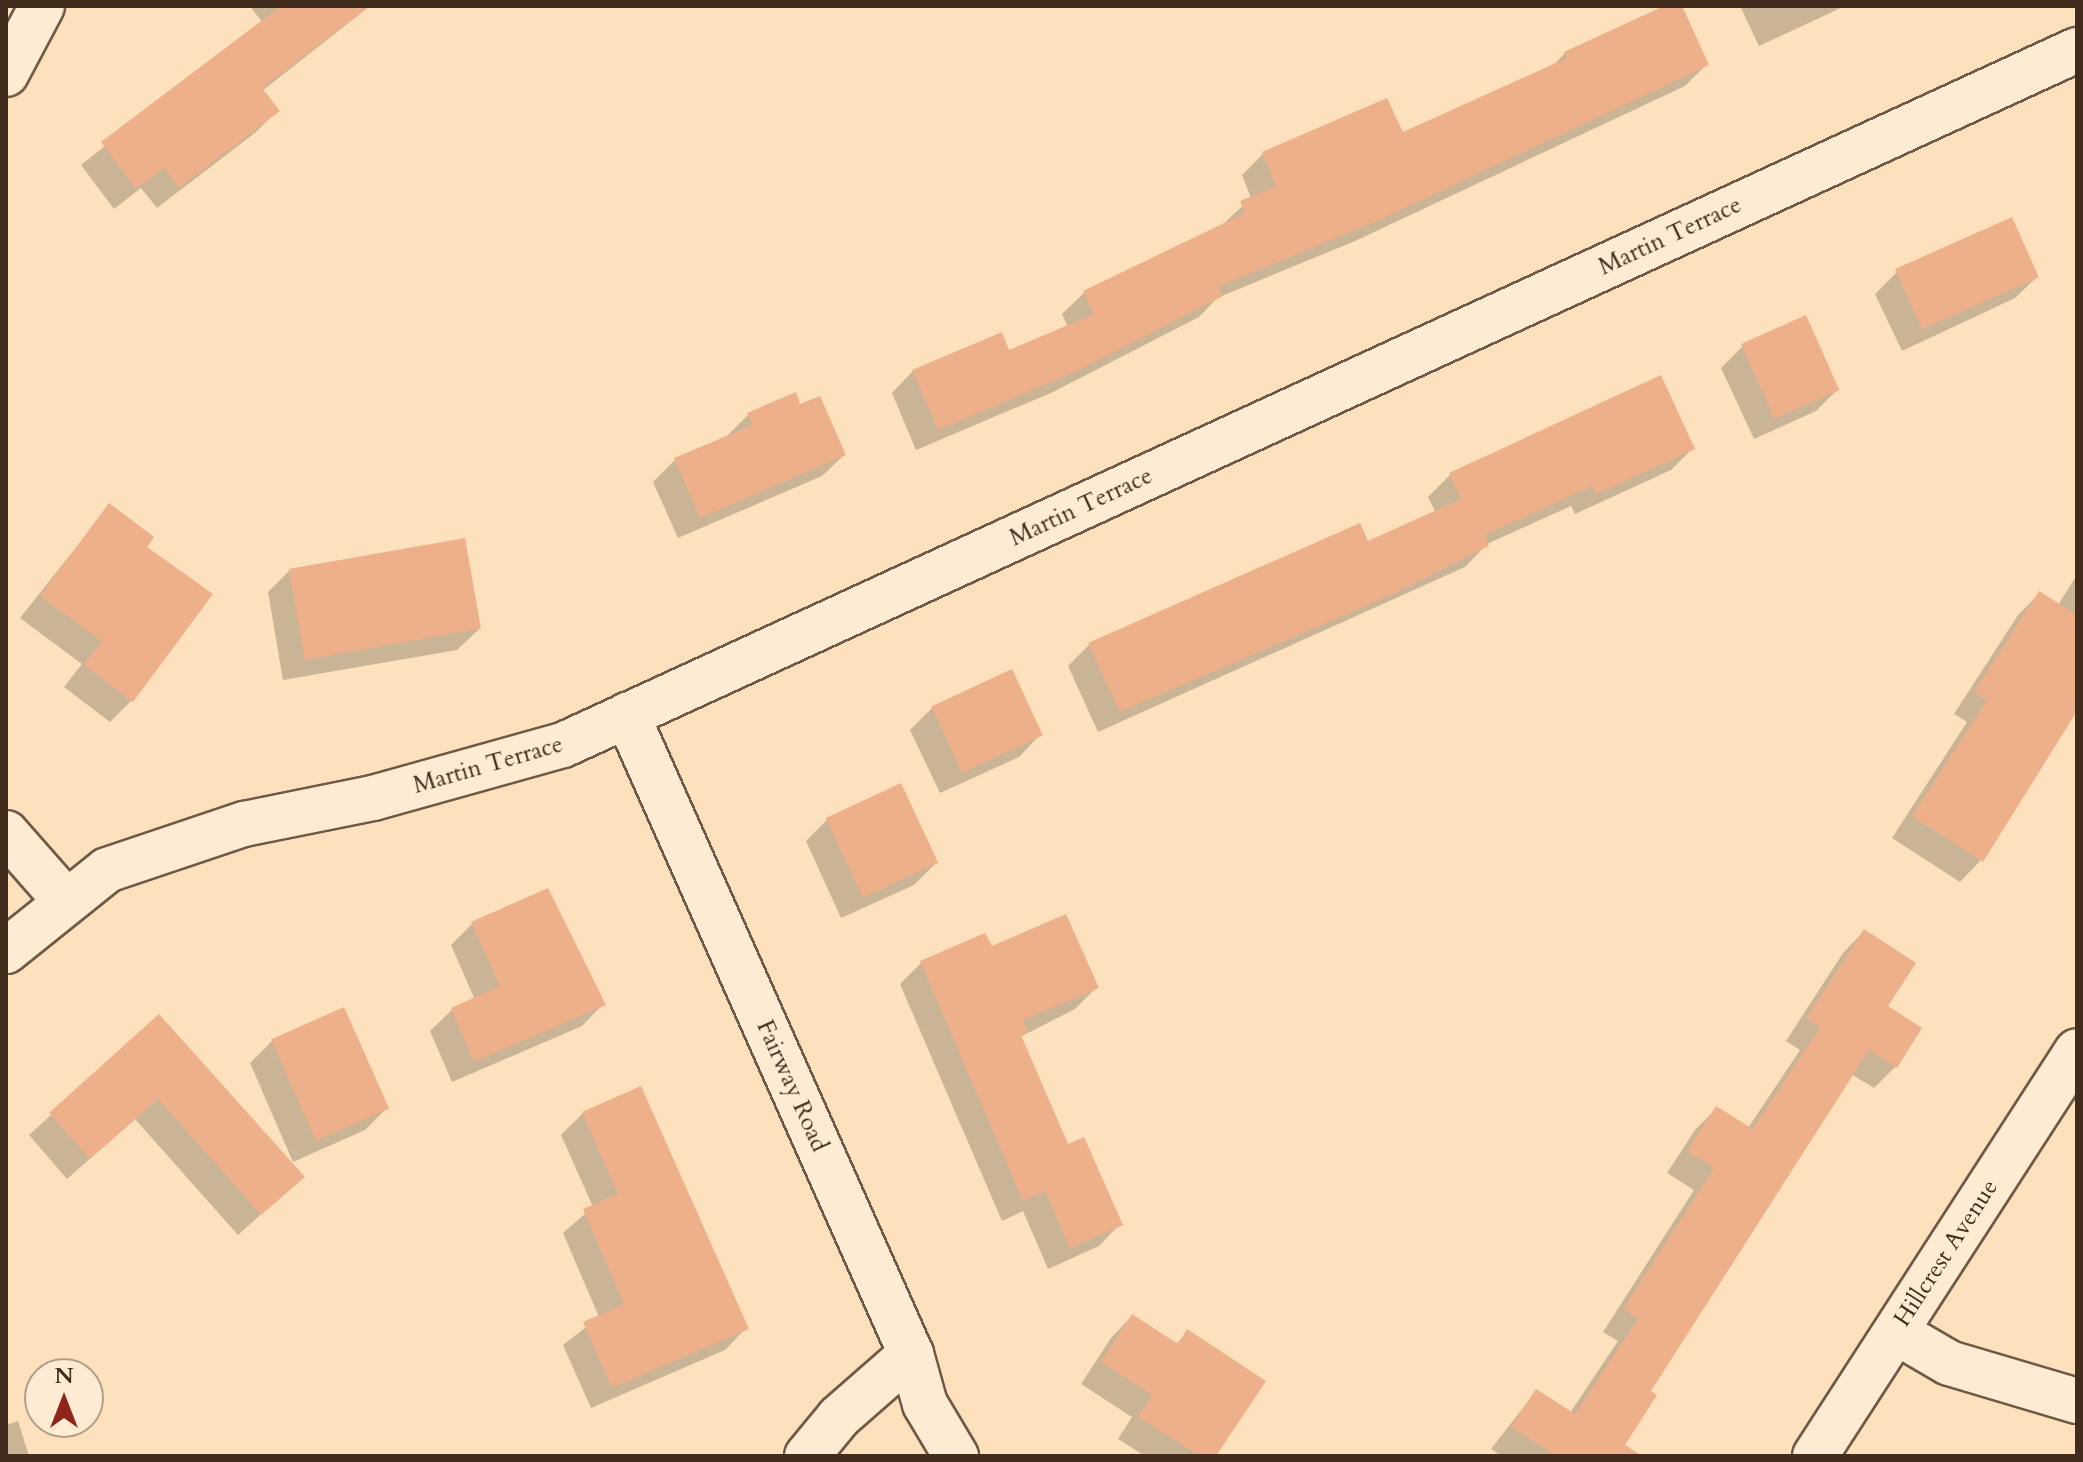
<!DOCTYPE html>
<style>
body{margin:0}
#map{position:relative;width:2083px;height:1462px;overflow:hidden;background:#fce1bc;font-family:Cardo,serif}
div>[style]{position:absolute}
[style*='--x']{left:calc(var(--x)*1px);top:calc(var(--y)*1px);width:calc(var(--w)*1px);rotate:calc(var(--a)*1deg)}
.shadow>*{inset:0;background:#0003}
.building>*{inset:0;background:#edb08b;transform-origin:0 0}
.roads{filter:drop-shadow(2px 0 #705946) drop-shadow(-2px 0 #705946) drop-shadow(0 2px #705946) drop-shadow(0 -2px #705946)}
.street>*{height:44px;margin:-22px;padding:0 22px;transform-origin:22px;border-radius:22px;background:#fdecd3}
span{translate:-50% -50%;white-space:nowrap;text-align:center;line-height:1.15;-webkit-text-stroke:7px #fdecd3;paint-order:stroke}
.street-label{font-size:24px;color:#412c1e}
.frame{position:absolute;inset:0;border:8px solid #412c1e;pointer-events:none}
.north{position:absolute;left:24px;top:1358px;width:80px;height:80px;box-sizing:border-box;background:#fdecd3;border:2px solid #b29f8b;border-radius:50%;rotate:0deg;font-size:22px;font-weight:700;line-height:32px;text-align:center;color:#412c1e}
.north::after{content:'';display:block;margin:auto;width:28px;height:36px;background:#8f2418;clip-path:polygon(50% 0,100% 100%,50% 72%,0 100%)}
</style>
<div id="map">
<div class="shadow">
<div style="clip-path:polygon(250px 6px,370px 6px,262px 91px,277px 111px,256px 132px,157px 208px,141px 188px,114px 209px,81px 165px,262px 22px)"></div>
<div style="clip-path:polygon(1669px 6px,1679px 6px,1707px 64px,1685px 86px,1355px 241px,1217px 298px,1199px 317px,1053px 392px,916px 450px,892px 393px,913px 371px,1008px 353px,1068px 327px,1062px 314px,1084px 293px,1220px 227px,1251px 198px,1242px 175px,1263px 154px,1402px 135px,1551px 68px,1565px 53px)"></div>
<div style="clip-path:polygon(1740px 6px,1845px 6px,1759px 46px)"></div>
<div style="clip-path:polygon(2011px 220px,2037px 277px,2015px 298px,1902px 351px,1875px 294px,1897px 272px)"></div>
<div style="clip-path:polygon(1743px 346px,1838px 389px,1816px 411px,1754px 439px,1721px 368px)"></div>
<div style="clip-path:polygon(748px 415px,844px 455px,822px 476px,678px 538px,653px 482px,675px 460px,727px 436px)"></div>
<div style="clip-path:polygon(1693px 448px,1671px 470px,1575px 514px,1571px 506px,1487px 544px,1465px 567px,1098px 732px,1068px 666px,1089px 645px,1368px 544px,1436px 513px,1428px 497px,1450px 475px)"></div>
<div style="clip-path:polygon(109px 506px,144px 547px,132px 700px,110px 722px,64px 687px,82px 664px,20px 618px)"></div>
<div style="clip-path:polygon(290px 570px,479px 629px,457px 650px,283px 680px,268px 592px)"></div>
<div style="clip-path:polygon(2077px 575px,2077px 709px,1981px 860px,1960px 882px,1892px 838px,1967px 722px,1954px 714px,2018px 615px,2040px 593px,2058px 605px)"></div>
<div style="clip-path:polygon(932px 708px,1040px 735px,1019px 757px,940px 793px,910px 730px)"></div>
<div style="clip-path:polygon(827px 820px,936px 863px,914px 885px,841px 918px,806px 841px)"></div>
<div style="clip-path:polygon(472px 924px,603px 1004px,582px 1026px,452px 1082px,430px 1031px,452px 1010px,475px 1000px,451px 945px)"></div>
<div style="clip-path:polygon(1864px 931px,1895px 1067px,1874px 1088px,1851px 1074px,1648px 1391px,1616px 1456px,1502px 1456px,1491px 1449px,1536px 1391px,1570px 1413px,1618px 1341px,1603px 1332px,1694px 1190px,1667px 1173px,1695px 1130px,1717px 1108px,1748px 1128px,1800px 1050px,1786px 1041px,1843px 953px)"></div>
<div style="clip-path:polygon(991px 949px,1096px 988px,1075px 1009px,1020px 1037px,1067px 1147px,1120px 1224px,1099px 1246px,1048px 1269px,1023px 1211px,1002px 1221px,900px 984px,921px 963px)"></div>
<div style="clip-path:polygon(159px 1017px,302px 1177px,238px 1235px,135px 1119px,67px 1179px,29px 1135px)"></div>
<div style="clip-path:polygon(272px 1041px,386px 1109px,365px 1130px,293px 1162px,250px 1063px)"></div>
<div style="clip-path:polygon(583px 1113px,746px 1328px,725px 1350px,591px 1408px,563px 1345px,599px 1317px,563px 1233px,593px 1207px,561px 1135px)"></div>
<div style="clip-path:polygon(1132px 1316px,1175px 1345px,1188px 1332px,1214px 1456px,1145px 1456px,1118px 1439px,1132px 1417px,1081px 1384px,1111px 1338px)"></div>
<div style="clip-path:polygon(18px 1421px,29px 1456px,6px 1456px,6px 1425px)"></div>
</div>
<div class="building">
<div style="clip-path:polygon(281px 6px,370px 6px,262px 88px,280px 111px,179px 188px,164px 168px,136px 189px,101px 142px)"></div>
<div style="clip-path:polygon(1664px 6px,1682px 6px,1709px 65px,1379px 220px,1218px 287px,1223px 296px,1077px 371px,938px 430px,912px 370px,1002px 332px,1009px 350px,1094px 314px,1083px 291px,1245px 213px,1240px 201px,1276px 186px,1262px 152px,1387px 98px,1403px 132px,1567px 58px,1564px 52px)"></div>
<div style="left:2012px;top:217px;width:66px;height:128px;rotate:66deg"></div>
<div style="left:1806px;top:315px;width:82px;height:71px;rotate:66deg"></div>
<div style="clip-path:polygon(1661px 375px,1695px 449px,1597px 494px,1592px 486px,1485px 535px,1489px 546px,1393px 594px,1120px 712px,1088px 643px,1360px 523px,1368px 541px,1461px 499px,1449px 473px)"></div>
<div style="clip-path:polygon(796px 392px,800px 404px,820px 396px,846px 455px,700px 518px,674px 458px,753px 425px,747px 413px)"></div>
<div style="clip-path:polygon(109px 503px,154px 537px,147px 547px,213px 594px,133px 702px,84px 665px,102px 641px,40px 596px)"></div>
<div style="left:465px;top:538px;width:92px;height:179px;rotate:80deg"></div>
<div style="clip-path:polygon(2039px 591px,2077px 615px,2077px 711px,1983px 862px,1912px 816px,1987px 700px,1974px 692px)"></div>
<div style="left:1012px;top:669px;width:73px;height:89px;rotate:65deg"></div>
<div style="left:901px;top:783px;width:88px;height:83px;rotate:65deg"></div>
<div style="clip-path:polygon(548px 888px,606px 1005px,474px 1062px,451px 1008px,500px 986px,471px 922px)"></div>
<div style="clip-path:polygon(1066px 914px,1099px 988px,1023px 1020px,1028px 1032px,1021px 1035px,1068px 1144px,1084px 1137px,1123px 1225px,1070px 1248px,1045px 1191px,1023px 1201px,920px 961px,985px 933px,992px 946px)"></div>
<div style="clip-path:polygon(1864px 929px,1916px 963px,1888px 1006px,1922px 1028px,1897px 1068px,1869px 1050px,1651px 1391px,1657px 1395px,1625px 1445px,1642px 1456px,1548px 1456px,1550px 1452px,1511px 1427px,1536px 1389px,1575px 1414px,1638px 1319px,1623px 1309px,1714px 1168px,1687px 1151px,1716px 1106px,1753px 1129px,1820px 1027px,1806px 1019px)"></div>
<div style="left:344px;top:1007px;width:111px;height:80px;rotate:66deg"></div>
<div style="clip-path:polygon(159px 1014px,305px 1177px,261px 1215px,158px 1099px,90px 1159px,49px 1113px)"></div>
<div style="clip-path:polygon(641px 1086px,749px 1329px,612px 1388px,583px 1322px,624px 1304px,583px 1209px,618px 1194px,582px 1112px)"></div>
<div style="clip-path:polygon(1132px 1314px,1178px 1344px,1187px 1329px,1266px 1381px,1216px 1456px,1200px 1456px,1138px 1417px,1152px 1395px,1101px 1362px)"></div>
</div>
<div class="roads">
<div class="street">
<div style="--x:6;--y:74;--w:77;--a:-62.1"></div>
<div style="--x:627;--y:715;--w:699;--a:66.04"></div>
<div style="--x:911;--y:1354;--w:52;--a:74.4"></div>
<div style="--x:925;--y:1404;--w:61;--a:59.2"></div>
<div style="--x:6;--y:833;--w:88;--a:48.7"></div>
<div style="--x:6;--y:951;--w:129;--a:-38.7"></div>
<div style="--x:107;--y:870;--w:145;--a:-18.6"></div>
<div style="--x:244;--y:824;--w:132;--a:-11.4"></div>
<div style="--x:373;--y:798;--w:197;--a:-15.6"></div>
<div style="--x:563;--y:745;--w:1666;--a:-24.66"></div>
<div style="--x:1896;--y:1332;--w:61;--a:30.3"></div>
<div style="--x:1949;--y:1363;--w:134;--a:16.5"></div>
<div style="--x:807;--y:1456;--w:50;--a:-50.6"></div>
<div style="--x:839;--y:1417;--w:96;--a:-41.2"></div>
<div style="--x:1815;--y:1456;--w:482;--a:-57.1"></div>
</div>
</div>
<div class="street-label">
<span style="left:1670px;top:236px;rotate:-25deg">Martin Terrace</span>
<span style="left:1081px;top:507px;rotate:-25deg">Martin Terrace</span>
<span style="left:488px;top:765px;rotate:-16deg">Martin Terrace</span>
<span style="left:792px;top:1086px;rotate:66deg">Fairway Road</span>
<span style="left:1946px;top:1253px;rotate:-57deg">Hillcrest Avenue</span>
</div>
<div class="frame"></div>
<div class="north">N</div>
</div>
